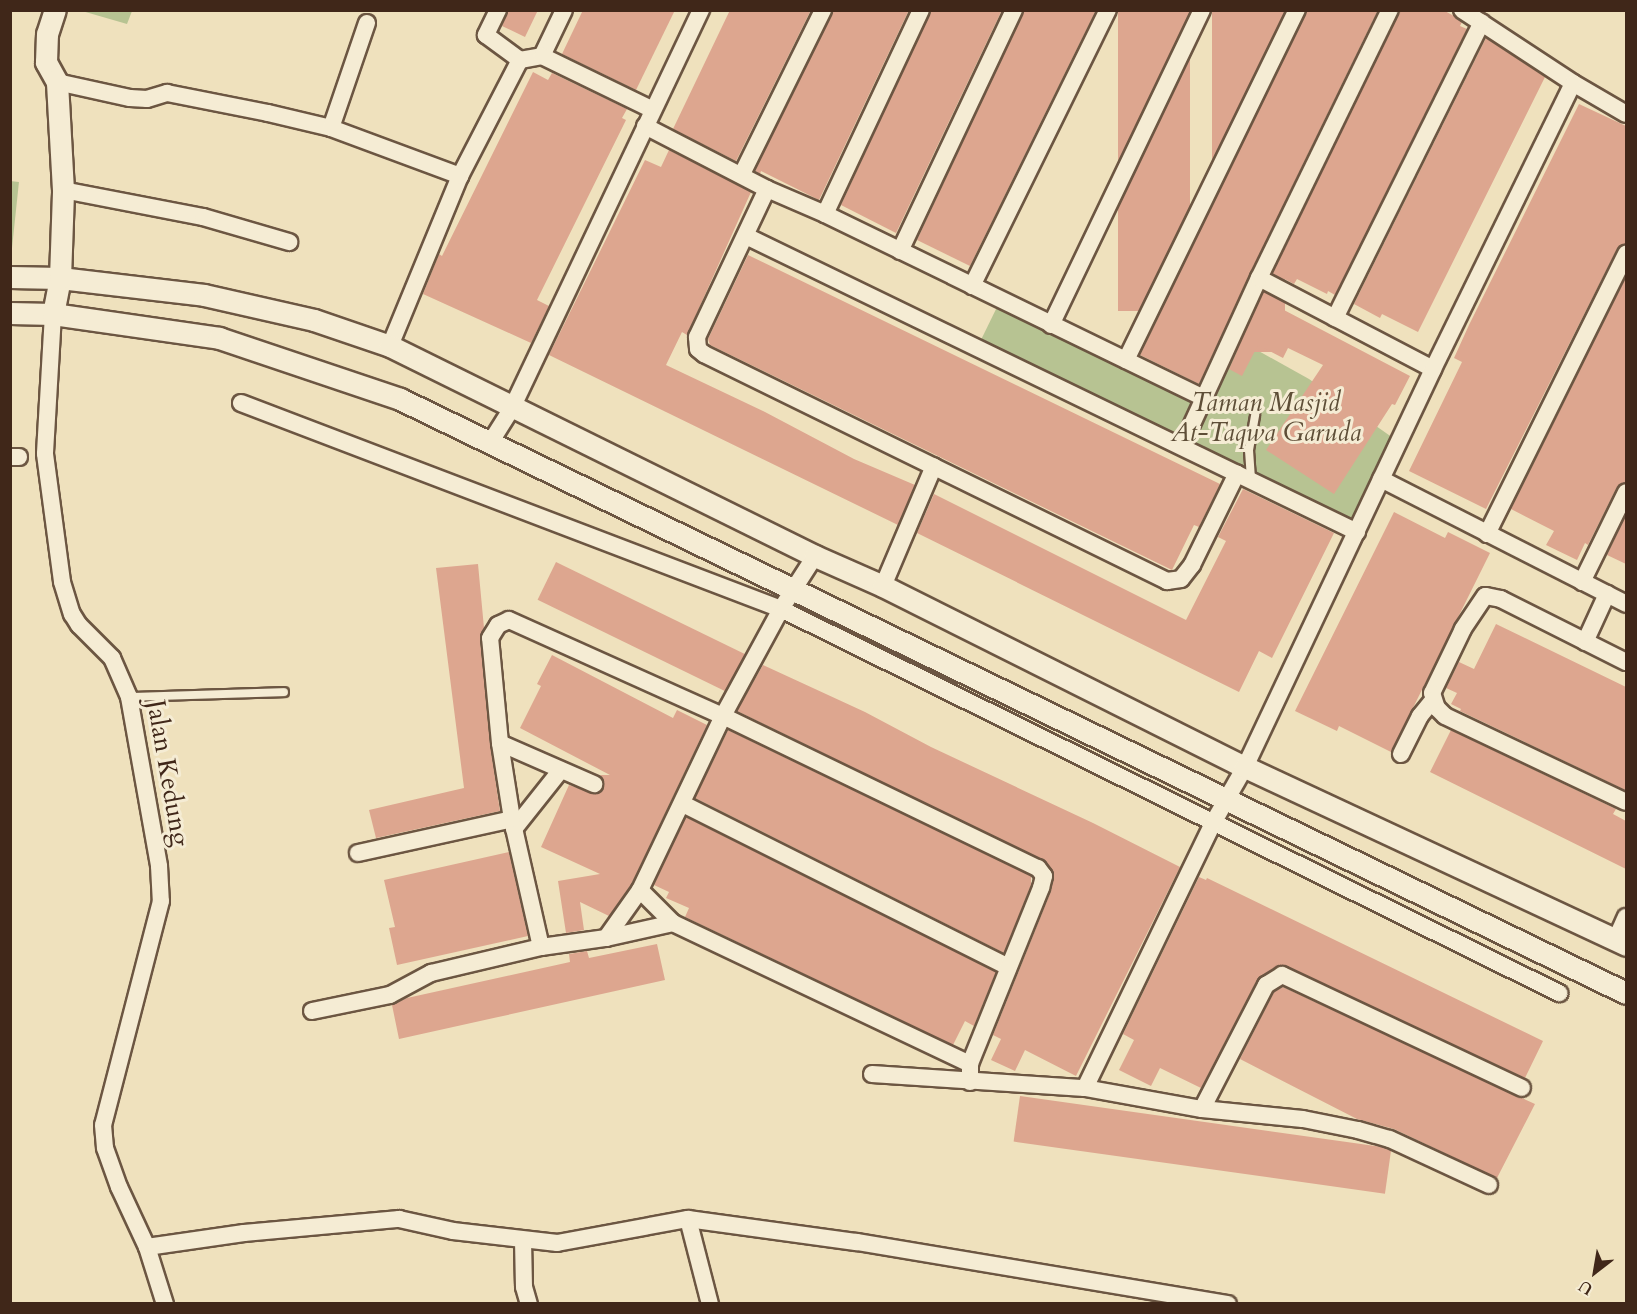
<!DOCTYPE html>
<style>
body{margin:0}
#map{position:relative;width:1637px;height:1314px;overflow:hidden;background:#efe1bd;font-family:Cardo,serif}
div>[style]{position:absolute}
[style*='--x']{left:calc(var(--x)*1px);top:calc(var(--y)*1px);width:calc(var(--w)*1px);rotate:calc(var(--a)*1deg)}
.green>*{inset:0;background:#b7c392;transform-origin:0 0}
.building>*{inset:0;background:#dda68f;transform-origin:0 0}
.roads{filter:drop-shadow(2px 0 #6c5642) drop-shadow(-2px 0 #6c5642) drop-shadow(0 2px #6c5642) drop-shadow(0 -2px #6c5642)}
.service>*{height:8px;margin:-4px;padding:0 4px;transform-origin:4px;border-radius:4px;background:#f5ecd4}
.minor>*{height:16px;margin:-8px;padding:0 8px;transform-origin:8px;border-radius:8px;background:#f5ecd4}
.tertiary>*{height:21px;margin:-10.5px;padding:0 10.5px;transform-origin:10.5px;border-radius:10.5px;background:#f5ecd4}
span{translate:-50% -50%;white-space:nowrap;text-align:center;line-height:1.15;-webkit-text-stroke:6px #f5ecd4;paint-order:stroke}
.park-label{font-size:26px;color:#5e4e37;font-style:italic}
.street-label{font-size:26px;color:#402719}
.frame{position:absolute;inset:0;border:12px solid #402719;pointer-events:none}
.north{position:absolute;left:1565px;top:1242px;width:60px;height:60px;-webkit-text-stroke:4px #f5ecd4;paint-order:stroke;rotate:211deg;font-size:16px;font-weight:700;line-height:24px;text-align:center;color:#402719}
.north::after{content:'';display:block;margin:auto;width:21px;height:27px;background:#402719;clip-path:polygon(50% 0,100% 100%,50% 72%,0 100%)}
</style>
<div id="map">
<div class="green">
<div style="clip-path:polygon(82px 11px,132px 11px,127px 24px)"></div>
<div style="left:10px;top:181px;width:9px;height:83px;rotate:6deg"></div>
<div style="left:999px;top:303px;width:225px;height:49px;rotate:26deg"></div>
<div style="clip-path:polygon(1239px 340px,1309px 379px,1396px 440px,1354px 521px,1187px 442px)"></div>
</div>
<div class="building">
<div style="clip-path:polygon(508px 10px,538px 10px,525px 37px,502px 26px)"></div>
<div style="clip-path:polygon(583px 10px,675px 10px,636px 90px,562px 54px)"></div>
<div style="clip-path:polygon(730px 10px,811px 10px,736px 161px,673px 129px)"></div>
<div style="clip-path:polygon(833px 10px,909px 10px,819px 200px,761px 171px,760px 174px,755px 171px)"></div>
<div style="clip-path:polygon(931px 10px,1002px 10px,896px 233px,841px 205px)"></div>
<div style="clip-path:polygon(1024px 10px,1096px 10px,970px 266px,917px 240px)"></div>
<div style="left:1118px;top:10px;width:72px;height:301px"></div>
<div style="left:1212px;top:10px;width:73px;height:342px"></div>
<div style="clip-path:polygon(1307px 10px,1378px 10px,1250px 273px,1199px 384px,1140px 355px)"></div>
<div style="clip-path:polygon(1400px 10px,1443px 10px,1454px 16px,1462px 22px,1460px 26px,1467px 29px,1335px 295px,1328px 291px,1327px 294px,1297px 279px,1294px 284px,1273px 273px)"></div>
<div style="clip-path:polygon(1486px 38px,1545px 77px,1418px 332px,1382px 314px,1380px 318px,1354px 304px)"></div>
<div style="clip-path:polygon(533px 72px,548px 80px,552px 73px,627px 109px,622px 118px,626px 120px,537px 300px,549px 306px,531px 343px,423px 294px,439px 254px,442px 256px)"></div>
<div style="clip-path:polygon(1579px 104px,1626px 126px,1626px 244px,1617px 249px,1486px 509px,1409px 471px,1462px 362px,1454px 358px,1469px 325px)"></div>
<div style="clip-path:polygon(669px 150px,751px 192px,687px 335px,682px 332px,666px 365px,765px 412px,854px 459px,915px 485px,898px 525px,549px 355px,645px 160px,661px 167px)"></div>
<div style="clip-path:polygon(748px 255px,1220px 484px,1199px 527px,1194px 525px,1172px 570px,710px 345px,708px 339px)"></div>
<div style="clip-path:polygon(1626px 277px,1626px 482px,1617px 487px,1588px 545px,1585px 543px,1577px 560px,1546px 545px,1554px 531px,1511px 509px)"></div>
<div style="clip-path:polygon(1264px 292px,1285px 303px,1282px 309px,1410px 376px,1395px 405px,1392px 404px,1334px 494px,1266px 450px,1323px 365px,1288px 348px,1283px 358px,1258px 345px,1242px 376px,1229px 369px)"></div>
<div style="clip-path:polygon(1243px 489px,1334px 533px,1272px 658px,1259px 651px,1239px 692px,917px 533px,934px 494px,1186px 620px,1226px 541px,1218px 537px)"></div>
<div style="clip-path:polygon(1394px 512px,1445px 538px,1448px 532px,1490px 553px,1391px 752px,1339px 726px,1337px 731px,1295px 711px)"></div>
<div style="clip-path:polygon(1626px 515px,1626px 564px,1607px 555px)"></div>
<div style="left:556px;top:562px;width:210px;height:42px;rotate:26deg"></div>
<div style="clip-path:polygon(478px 564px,484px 628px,480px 639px,490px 744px,500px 811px,376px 838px,369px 810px,464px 788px,436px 568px)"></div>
<div style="clip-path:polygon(1496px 624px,1626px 687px,1625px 790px,1460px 711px,1461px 709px,1451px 704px,1457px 693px,1446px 688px,1459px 662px,1474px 669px)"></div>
<div style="clip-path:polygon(552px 655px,673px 718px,677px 710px,707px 725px,631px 885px,609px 916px,580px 902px,584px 930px,566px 933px,558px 881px,600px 874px,541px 847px,569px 785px,596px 794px,604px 788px,604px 782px,600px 775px,610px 775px,520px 728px,541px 686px,537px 684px)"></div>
<div style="clip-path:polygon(763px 665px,865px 712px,931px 747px,1093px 823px,1180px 867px,1076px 1076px,1025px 1050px,1015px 1071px,991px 1060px,1001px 1039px,993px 1035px,1051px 891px,1054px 874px,1046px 862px,737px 711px)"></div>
<div style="clip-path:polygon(728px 730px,1031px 876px,1031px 885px,1004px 953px,695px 798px)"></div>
<div style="clip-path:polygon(1451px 730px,1616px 809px,1613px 814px,1626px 821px,1626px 869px,1430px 772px)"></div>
<div style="clip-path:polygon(686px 817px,996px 972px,974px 1026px,965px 1021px,953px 1045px,685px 917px,689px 908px,666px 898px,669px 892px,654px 885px)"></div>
<div style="clip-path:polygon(509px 852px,528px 936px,397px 965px,389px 928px,395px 927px,384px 880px)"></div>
<div style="clip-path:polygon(1199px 877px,1206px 880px,1207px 878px,1543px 1041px,1525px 1078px,1282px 965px,1257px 980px,1201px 1088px,1160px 1068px,1151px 1086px,1119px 1070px,1134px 1040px,1123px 1034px)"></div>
<div style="clip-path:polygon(657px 944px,665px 980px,399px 1039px,392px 1005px,407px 998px,570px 962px,569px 954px,587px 951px,589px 958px)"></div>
<div style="clip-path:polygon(1283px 987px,1535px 1104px,1497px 1178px,1394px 1129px,1357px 1119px,1240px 1059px,1274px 992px)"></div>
<div style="left:1020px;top:1096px;width:375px;height:46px;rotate:8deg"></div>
</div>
<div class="roads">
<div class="service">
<div style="--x:1251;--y:479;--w:29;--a:-94"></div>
<div style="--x:1249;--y:450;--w:36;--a:-80"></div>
<div style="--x:129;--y:697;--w:155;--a:-1.8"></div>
</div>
<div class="minor">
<div style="--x:498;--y:10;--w:28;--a:116"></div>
<div style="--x:486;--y:35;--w:42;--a:36.3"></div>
<div style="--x:1462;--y:10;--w:133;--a:33.3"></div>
<div style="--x:1573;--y:83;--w:61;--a:30.3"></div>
<div style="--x:542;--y:56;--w:51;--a:-64.4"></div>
<div style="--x:57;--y:82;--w:75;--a:12.4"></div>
<div style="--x:130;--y:98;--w:17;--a:3"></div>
<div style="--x:147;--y:99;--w:21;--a:-17"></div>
<div style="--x:167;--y:93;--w:103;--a:11.2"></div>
<div style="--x:268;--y:113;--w:65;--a:13.4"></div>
<div style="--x:331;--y:128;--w:138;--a:20.4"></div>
<div style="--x:460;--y:176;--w:184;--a:112.4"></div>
<div style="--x:645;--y:126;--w:137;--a:27.3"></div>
<div style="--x:767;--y:189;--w:63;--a:23.3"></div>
<div style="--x:825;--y:214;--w:421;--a:25.9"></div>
<div style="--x:331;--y:128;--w:111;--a:-71.1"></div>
<div style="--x:742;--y:174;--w:183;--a:-63.7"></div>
<div style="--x:460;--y:176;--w:131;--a:-62.7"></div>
<div style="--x:520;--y:60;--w:22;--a:-10"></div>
<div style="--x:542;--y:56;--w:123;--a:25.9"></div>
<div style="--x:767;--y:189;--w:164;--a:115.3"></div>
<div style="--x:697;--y:337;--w:12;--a:85"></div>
<div style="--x:698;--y:349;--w:8;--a:40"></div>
<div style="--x:704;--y:354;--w:516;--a:26.12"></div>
<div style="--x:1167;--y:581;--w:14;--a:-8"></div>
<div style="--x:1181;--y:579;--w:18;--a:-52"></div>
<div style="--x:1192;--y:565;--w:102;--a:-63.9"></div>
<div style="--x:63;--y:190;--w:143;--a:10.9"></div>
<div style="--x:203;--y:217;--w:90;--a:16.2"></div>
<div style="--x:825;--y:214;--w:225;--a:-64.8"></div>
<div style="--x:746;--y:236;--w:679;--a:25.85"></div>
<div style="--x:900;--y:251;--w:267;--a:-64.7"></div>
<div style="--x:1259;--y:278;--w:196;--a:27.6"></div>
<div style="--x:972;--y:286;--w:308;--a:-63.8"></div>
<div style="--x:53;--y:314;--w:140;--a:93.3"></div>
<div style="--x:45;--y:454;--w:129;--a:82.4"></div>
<div style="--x:62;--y:582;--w:34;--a:73"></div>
<div style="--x:72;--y:614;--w:13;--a:58"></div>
<div style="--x:79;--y:625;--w:47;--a:45"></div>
<div style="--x:112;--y:658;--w:43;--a:66.4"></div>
<div style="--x:129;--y:697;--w:172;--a:79.9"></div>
<div style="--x:159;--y:866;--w:35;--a:87"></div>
<div style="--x:161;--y:901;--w:231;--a:104.5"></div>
<div style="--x:103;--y:1125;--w:23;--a:85"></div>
<div style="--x:105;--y:1148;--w:41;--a:70.3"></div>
<div style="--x:119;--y:1187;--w:66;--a:65"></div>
<div style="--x:147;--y:1247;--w:60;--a:72.5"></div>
<div style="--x:1335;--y:318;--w:330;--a:-63.6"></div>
<div style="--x:1051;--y:325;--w:349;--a:-64.4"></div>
<div style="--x:1126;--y:360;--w:390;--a:-64"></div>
<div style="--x:241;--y:403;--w:578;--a:20.88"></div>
<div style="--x:781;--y:609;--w:868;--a:26.27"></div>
<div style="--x:490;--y:443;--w:41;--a:-57.8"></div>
<div style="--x:512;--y:408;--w:441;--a:-64.6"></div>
<div style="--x:1182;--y:446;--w:185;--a:-65.4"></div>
<div style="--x:1259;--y:278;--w:298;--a:-64"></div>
<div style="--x:10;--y:457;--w:9;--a:0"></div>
<div style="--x:1381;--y:479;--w:275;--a:27"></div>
<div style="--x:1487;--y:534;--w:313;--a:-63.6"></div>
<div style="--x:815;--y:556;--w:63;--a:122.7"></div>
<div style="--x:781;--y:609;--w:122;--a:118.5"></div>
<div style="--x:723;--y:716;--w:193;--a:115.5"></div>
<div style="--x:640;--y:890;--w:47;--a:45"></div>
<div style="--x:673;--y:923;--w:329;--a:25.4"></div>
<div style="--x:970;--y:1064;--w:18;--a:90"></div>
<div style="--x:1582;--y:582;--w:100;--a:-63.9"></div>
<div style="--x:883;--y:586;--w:130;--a:-67"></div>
<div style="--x:1585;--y:642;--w:53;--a:-65.4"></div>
<div style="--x:1626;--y:662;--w:140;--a:-153.3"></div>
<div style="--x:1501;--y:599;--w:16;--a:-169"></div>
<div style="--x:1485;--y:596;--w:40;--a:124"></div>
<div style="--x:1463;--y:629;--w:71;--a:115.8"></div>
<div style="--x:1432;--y:693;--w:16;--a:72"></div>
<div style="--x:1437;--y:708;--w:11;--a:45"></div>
<div style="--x:1445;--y:716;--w:200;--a:25.4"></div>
<div style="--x:500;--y:743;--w:103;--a:23.6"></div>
<div style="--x:1401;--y:754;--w:42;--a:-63.4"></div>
<div style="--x:1420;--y:716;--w:21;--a:-51"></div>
<div style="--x:683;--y:804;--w:364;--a:26.6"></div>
<div style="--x:514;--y:829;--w:75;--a:-51.5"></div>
<div style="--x:358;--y:853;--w:158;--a:-12.4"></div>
<div style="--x:606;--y:938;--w:59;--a:-54.7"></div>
<div style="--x:1616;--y:939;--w:24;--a:-66"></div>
<div style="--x:541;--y:947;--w:131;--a:-102.8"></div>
<div style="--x:512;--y:819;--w:77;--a:-99"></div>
<div style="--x:500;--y:743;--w:105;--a:-95.4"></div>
<div style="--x:490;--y:638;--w:15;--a:-58"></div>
<div style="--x:498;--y:625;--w:12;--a:-24"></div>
<div style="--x:509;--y:620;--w:235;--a:24.2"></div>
<div style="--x:723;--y:716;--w:350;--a:25.8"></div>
<div style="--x:1038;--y:868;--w:10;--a:53"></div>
<div style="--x:1044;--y:876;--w:12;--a:104"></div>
<div style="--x:1041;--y:888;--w:190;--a:112"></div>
<div style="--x:312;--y:1011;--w:80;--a:-11.6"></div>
<div style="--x:390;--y:995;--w:47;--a:-28.2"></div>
<div style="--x:431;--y:973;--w:113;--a:-13.3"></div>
<div style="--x:541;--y:947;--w:66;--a:-7.9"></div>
<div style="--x:606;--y:938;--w:69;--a:-12.6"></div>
<div style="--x:872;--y:1074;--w:213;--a:3.8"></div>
<div style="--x:1085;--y:1088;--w:119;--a:10.2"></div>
<div style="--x:1202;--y:1109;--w:101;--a:5.7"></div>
<div style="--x:1303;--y:1119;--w:56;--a:11.3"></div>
<div style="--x:1358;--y:1130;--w:33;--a:16"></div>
<div style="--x:1390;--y:1139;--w:109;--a:24.9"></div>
<div style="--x:1085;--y:1088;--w:294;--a:-64.2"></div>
<div style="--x:1213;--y:823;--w:64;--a:-60.3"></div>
<div style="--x:1245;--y:767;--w:440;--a:-64.7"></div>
<div style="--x:1433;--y:369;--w:318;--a:-63.9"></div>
<div style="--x:1202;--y:1109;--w:140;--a:-62.7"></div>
<div style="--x:1266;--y:985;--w:19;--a:-32"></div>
<div style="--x:1282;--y:975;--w:265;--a:25.2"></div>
<div style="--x:688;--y:1219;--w:88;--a:75.5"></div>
<div style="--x:523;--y:1240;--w:47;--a:88.8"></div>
<div style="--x:524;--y:1287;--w:18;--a:74"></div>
<div style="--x:147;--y:1247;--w:98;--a:-8.2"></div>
<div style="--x:244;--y:1233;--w:156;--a:-5.2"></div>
<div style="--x:399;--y:1219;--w:55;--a:12.5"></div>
<div style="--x:453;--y:1231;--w:105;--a:6.6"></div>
<div style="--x:557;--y:1243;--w:133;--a:-10.4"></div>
<div style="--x:688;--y:1219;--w:171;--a:7.8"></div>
<div style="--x:857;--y:1242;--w:376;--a:9.5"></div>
</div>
<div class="tertiary">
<div style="--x:10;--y:277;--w:50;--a:1.1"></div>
<div style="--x:60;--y:278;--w:145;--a:6.7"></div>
<div style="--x:204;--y:295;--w:113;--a:12.8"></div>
<div style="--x:314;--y:320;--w:80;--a:18.9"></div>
<div style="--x:390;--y:346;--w:474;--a:26.3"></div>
<div style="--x:815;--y:556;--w:74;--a:23.8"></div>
<div style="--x:883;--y:586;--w:405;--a:26.6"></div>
<div style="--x:1245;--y:767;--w:421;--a:25"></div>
<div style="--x:10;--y:313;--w:43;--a:1.3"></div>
<div style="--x:53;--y:314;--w:168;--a:8.2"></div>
<div style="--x:219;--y:338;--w:191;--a:18.6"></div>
<div style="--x:400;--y:399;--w:1362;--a:25.85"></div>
<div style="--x:53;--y:314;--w:37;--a:-79"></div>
<div style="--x:60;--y:278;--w:88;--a:-88"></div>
<div style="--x:63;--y:190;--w:108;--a:-93.2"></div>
<div style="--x:57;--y:82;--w:23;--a:-119"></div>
<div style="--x:46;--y:62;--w:28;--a:-88"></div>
<div style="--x:47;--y:34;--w:25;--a:-72"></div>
</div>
</div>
<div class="park-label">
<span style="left:1266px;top:418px">Taman Masjid<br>At-Taqwa Garuda</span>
</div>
<div class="street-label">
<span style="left:168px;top:773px;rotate:80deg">Jalan Kedung</span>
</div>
<div class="frame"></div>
<div class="north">U</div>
</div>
